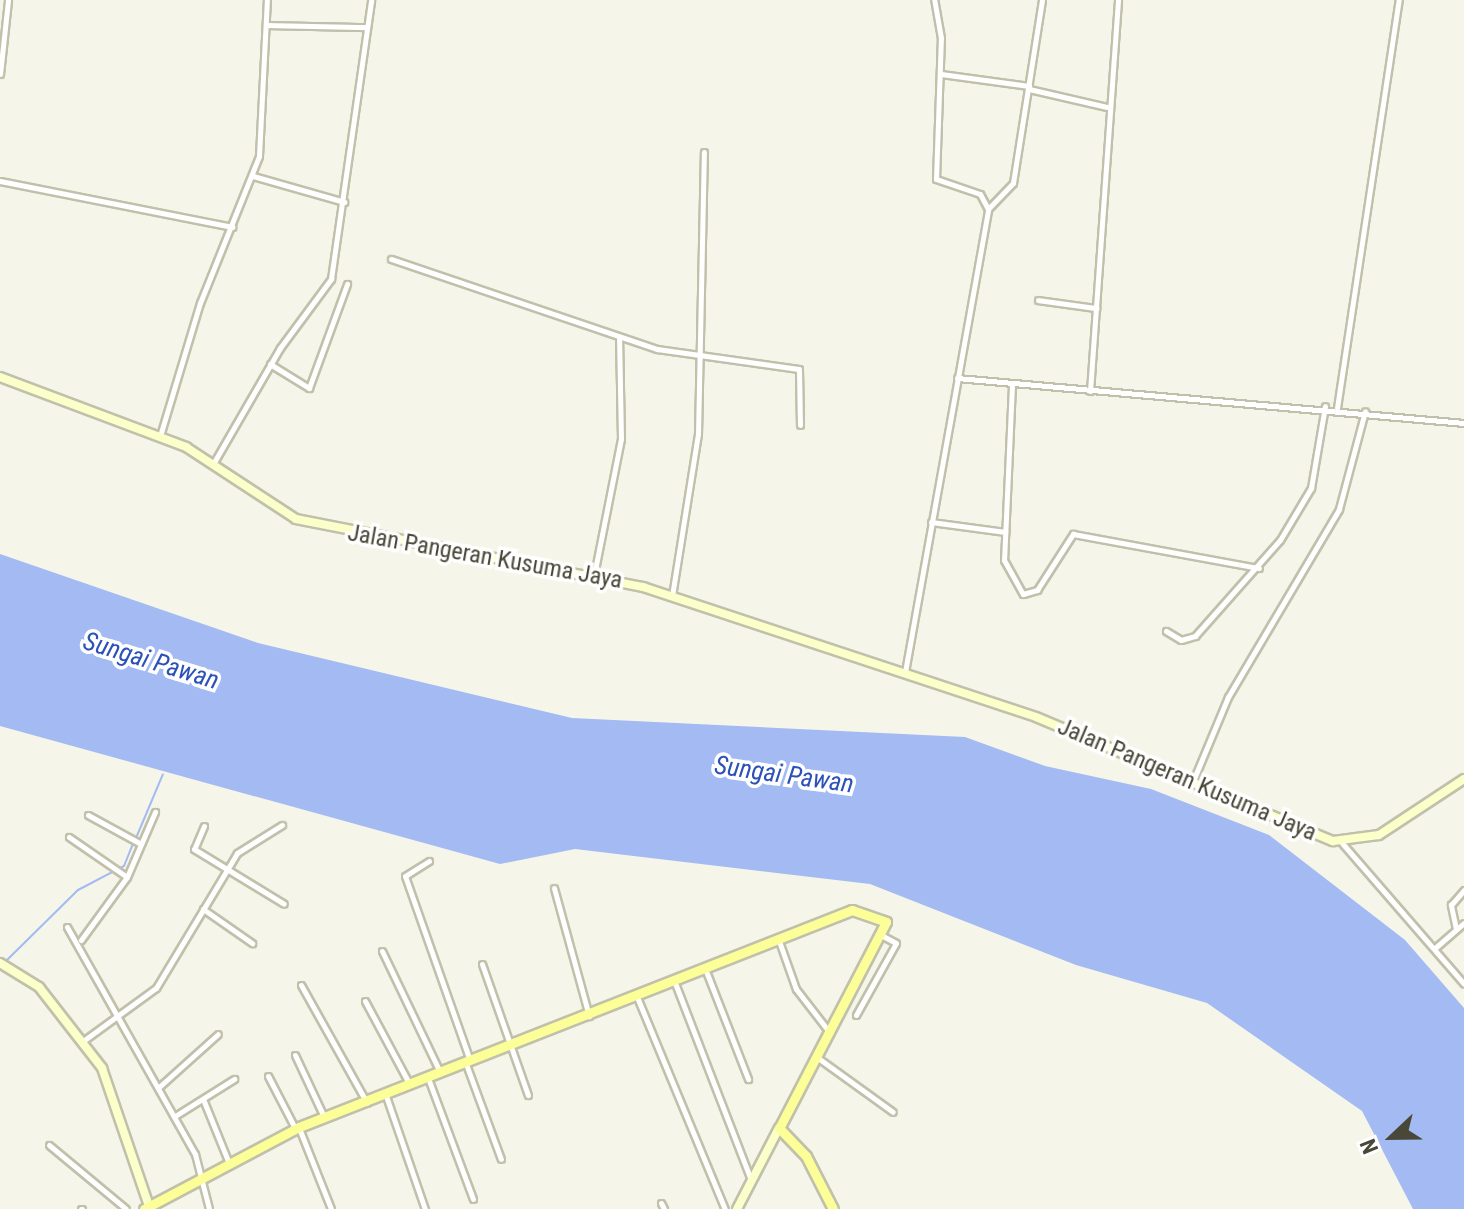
<!DOCTYPE html>
<style>
body{margin:0}
#map{position:relative;width:1464px;height:1209px;overflow:hidden;background:#f5f5e9;font-family:"Roboto Condensed",sans-serif}
div>[style]{position:absolute}
[style*='--x']{left:calc(var(--x)*1px);top:calc(var(--y)*1px);width:calc(var(--w)*1px);rotate:calc(var(--a)*1deg)}
.water>*{inset:0;background:#a4baf2}
.stream>*{height:2px;margin:-1px;padding:0 1px;transform-origin:1px;border-radius:1px;background:#a4baf2}
.roads{filter:drop-shadow(2px 0 #c1c0ab) drop-shadow(-2px 0 #c1c0ab) drop-shadow(0 2px #c1c0ab) drop-shadow(0 -2px #c1c0ab)}
.street>*{height:5px;margin:-2.5px;padding:0 2.5px;transform-origin:2.5px;border-radius:2.5px;background:#fff}
.secondary>*{height:8px;margin:-4px;padding:0 4px;transform-origin:4px;border-radius:4px;background:#fbffc9}
.primary>*{height:9px;margin:-4.5px;padding:0 4.5px;transform-origin:4.5px;border-radius:4.5px;background:#fcff98}
span{translate:-50% -50%;white-space:nowrap;text-align:center;line-height:1.15;-webkit-text-stroke:7px #fff;paint-order:stroke}
.street-label{font-size:24px;color:#494737}
.water-label{font-size:26px;color:#2c51b8;font-style:italic}
.north{position:absolute;left:1352px;top:1097px;width:80px;height:80px;-webkit-text-stroke:6px #fff;paint-order:stroke;rotate:248deg;font-size:22px;font-weight:700;line-height:32px;text-align:center;color:#494737}
.north::after{content:'';display:block;margin:auto;width:28px;height:36px;background:#494737;clip-path:polygon(50% 0,100% 100%,50% 72%,0 100%)}
</style>
<div id="map">
<div class="water">
<div style="clip-path:polygon(0 554px,258px 643px,572px 718px,965px 737px,1045px 766px,1151px 789px,1269px 835px,1405px 940px,1464px 1008px,1464px 1209px,1413px 1209px,1362px 1111px,1207px 1003px,1076px 965px,870px 884px,575px 849px,500px 864px,0 726px)"></div>
</div>
<div class="stream">
<div style="--x:136;--y:838;--w:69;--a:-67.1"></div>
<div style="--x:6;--y:961;--w:101;--a:-44.6"></div>
<div style="--x:78;--y:890;--w:52;--a:-27.6"></div>
<div style="--x:124;--y:866;--w:24;--a:-68"></div>
</div>
<div class="roads">
<div class="street">
<div style="--x:268;--y:25;--w:99;--a:1.2"></div>
<div style="--x:0;--y:74;--w:74;--a:-83.8"></div>
<div style="--x:941;--y:74;--w:89;--a:7.8"></div>
<div style="--x:1029;--y:89;--w:80;--a:13"></div>
<div style="--x:253;--y:176;--w:95;--a:15.9"></div>
<div style="--x:0;--y:181;--w:237;--a:11.2"></div>
<div style="--x:988;--y:209;--w:36;--a:-46"></div>
<div style="--x:1013;--y:183;--w:185;--a:-81"></div>
<div style="--x:391;--y:259;--w:281;--a:18.7"></div>
<div style="--x:657;--y:349;--w:143;--a:8"></div>
<div style="--x:799;--y:369;--w:56;--a:89"></div>
<div style="--x:1038;--y:300;--w:59;--a:7.9"></div>
<div style="--x:270;--y:364;--w:46;--a:31.6"></div>
<div style="--x:309;--y:388;--w:111;--a:-69.9"></div>
<div style="--x:957;--y:378;--w:509;--a:5.07"></div>
<div style="--x:1012;--y:385;--w:175;--a:92.6"></div>
<div style="--x:1004;--y:560;--w:39;--a:61"></div>
<div style="--x:1023;--y:594;--w:15;--a:-16"></div>
<div style="--x:1037;--y:590;--w:67;--a:-57.3"></div>
<div style="--x:1073;--y:534;--w:189;--a:10.4"></div>
<div style="--x:1090;--y:391;--w:392;--a:-85.9"></div>
<div style="--x:1337;--y:408;--w:413;--a:-81.4"></div>
<div style="--x:160;--y:436;--w:139;--a:-73.3"></div>
<div style="--x:200;--y:303;--w:158;--a:-68.1"></div>
<div style="--x:259;--y:156;--w:156;--a:-87.1"></div>
<div style="--x:213;--y:464;--w:134;--a:-60"></div>
<div style="--x:280;--y:348;--w:86;--a:-53.5"></div>
<div style="--x:331;--y:279;--w:282;--a:-81.8"></div>
<div style="--x:931;--y:522;--w:75;--a:7.7"></div>
<div style="--x:594;--y:575;--w:139;--a:-78.8"></div>
<div style="--x:621;--y:439;--w:100;--a:-91.1"></div>
<div style="--x:672;--y:596;--w:164;--a:-80.9"></div>
<div style="--x:698;--y:434;--w:282;--a:-88.8"></div>
<div style="--x:1166;--y:631;--w:17;--a:31"></div>
<div style="--x:1181;--y:640;--w:15;--a:-16"></div>
<div style="--x:1195;--y:636;--w:128;--a:-48.5"></div>
<div style="--x:1280;--y:540;--w:61;--a:-59.2"></div>
<div style="--x:1311;--y:488;--w:83;--a:-80.3"></div>
<div style="--x:905;--y:672;--w:470;--a:-79.8"></div>
<div style="--x:988;--y:209;--w:17;--a:-118"></div>
<div style="--x:980;--y:194;--w:46;--a:-161.2"></div>
<div style="--x:936;--y:179;--w:141;--a:-88"></div>
<div style="--x:941;--y:38;--w:39;--a:-100"></div>
<div style="--x:1193;--y:781;--w:91;--a:-67.4"></div>
<div style="--x:1228;--y:697;--w:218;--a:-59.4"></div>
<div style="--x:1339;--y:509;--w:101;--a:-75.1"></div>
<div style="--x:88;--y:815;--w:60;--a:28.7"></div>
<div style="--x:204;--y:826;--w:25;--a:113"></div>
<div style="--x:194;--y:849;--w:105;--a:31.4"></div>
<div style="--x:69;--y:837;--w:70;--a:34.6"></div>
<div style="--x:1342;--y:843;--w:186;--a:49.1"></div>
<div style="--x:429;--y:861;--w:28;--a:148"></div>
<div style="--x:405;--y:876;--w:196;--a:70.6"></div>
<div style="--x:554;--y:888;--w:133;--a:74.7"></div>
<div style="--x:203;--y:909;--w:60;--a:34.8"></div>
<div style="--x:67;--y:927;--w:261;--a:60.6"></div>
<div style="--x:195;--y:1154;--w:57;--a:75.7"></div>
<div style="--x:1456;--y:929;--w:25;--a:-102"></div>
<div style="--x:1451;--y:905;--w:20;--a:-49"></div>
<div style="--x:81;--y:940;--w:78;--a:-53.9"></div>
<div style="--x:127;--y:877;--w:71;--a:-66.7"></div>
<div style="--x:779;--y:941;--w:51;--a:70.5"></div>
<div style="--x:796;--y:989;--w:56;--a:52.3"></div>
<div style="--x:1435;--y:948;--w:38;--a:-41"></div>
<div style="--x:382;--y:951;--w:134;--a:64.4"></div>
<div style="--x:482;--y:964;--w:139;--a:70.7"></div>
<div style="--x:706;--y:971;--w:116;--a:68.7"></div>
<div style="--x:675;--y:983;--w:211;--a:68.9"></div>
<div style="--x:301;--y:985;--w:135;--a:60.8"></div>
<div style="--x:637;--y:997;--w:230;--a:67.5"></div>
<div style="--x:365;--y:1001;--w:95;--a:61.8"></div>
<div style="--x:856;--y:1015;--w:82;--a:-60.9"></div>
<div style="--x:896;--y:943;--w:17;--a:-152"></div>
<div style="--x:83;--y:1041;--w:90;--a:-36"></div>
<div style="--x:156;--y:988;--w:157;--a:-59"></div>
<div style="--x:237;--y:853;--w:53;--a:-31.9"></div>
<div style="--x:295;--y:1055;--w:68;--a:64.9"></div>
<div style="--x:818;--y:1058;--w:92;--a:35.8"></div>
<div style="--x:466;--y:1064;--w:101;--a:69.8"></div>
<div style="--x:268;--y:1076;--w:59;--a:62.6"></div>
<div style="--x:428;--y:1078;--w:129;--a:69.6"></div>
<div style="--x:159;--y:1087;--w:79;--a:-41.9"></div>
<div style="--x:386;--y:1096;--w:120;--a:71"></div>
<div style="--x:203;--y:1099;--w:67;--a:68"></div>
<div style="--x:175;--y:1116;--w:70;--a:-32.1"></div>
<div style="--x:299;--y:1128;--w:87;--a:68.4"></div>
<div style="--x:49;--y:1145;--w:100;--a:39.7"></div>
<div style="--x:661;--y:1203;--w:7;--a:63"></div>
<div style="--x:81;--y:1209;--w:1;--a:0"></div>
</div>
<div class="secondary">
<div style="--x:0;--y:377;--w:199;--a:20.6"></div>
<div style="--x:186;--y:447;--w:131;--a:33.2"></div>
<div style="--x:296;--y:519;--w:354;--a:11.1"></div>
<div style="--x:643;--y:587;--w:411;--a:18.3"></div>
<div style="--x:1036;--y:717;--w:322;--a:22.7"></div>
<div style="--x:1333;--y:841;--w:46;--a:-7.4"></div>
<div style="--x:1379;--y:835;--w:102;--a:-33.4"></div>
<div style="--x:0;--y:963;--w:46;--a:31.6"></div>
<div style="--x:39;--y:987;--w:103;--a:52.1"></div>
<div style="--x:102;--y:1068;--w:143;--a:71.2"></div>
<div style="--x:737;--y:1209;--w:91;--a:-62.6"></div>
</div>
<div class="primary">
<div style="--x:144;--y:1209;--w:175;--a:-27.9"></div>
<div style="--x:299;--y:1127;--w:594;--a:-21.43"></div>
<div style="--x:852;--y:910;--w:36;--a:19"></div>
<div style="--x:886;--y:922;--w:232;--a:117.4"></div>
<div style="--x:779;--y:1128;--w:39;--a:46"></div>
<div style="--x:806;--y:1156;--w:59;--a:63"></div>
</div>
</div>
<div class="street-label">
<span style="left:485px;top:557px;rotate:10deg">Jalan Pangeran Kusuma Jaya</span>
<span style="left:1187px;top:780px;rotate:23deg">Jalan Pangeran Kusuma Jaya</span>
</div>
<div class="water-label">
<span style="left:151px;top:661px;rotate:17deg">Sungai Pawan</span>
<span style="left:784px;top:775px;rotate:8deg">Sungai Pawan</span>
</div>
<div class="north">N</div>
</div>
